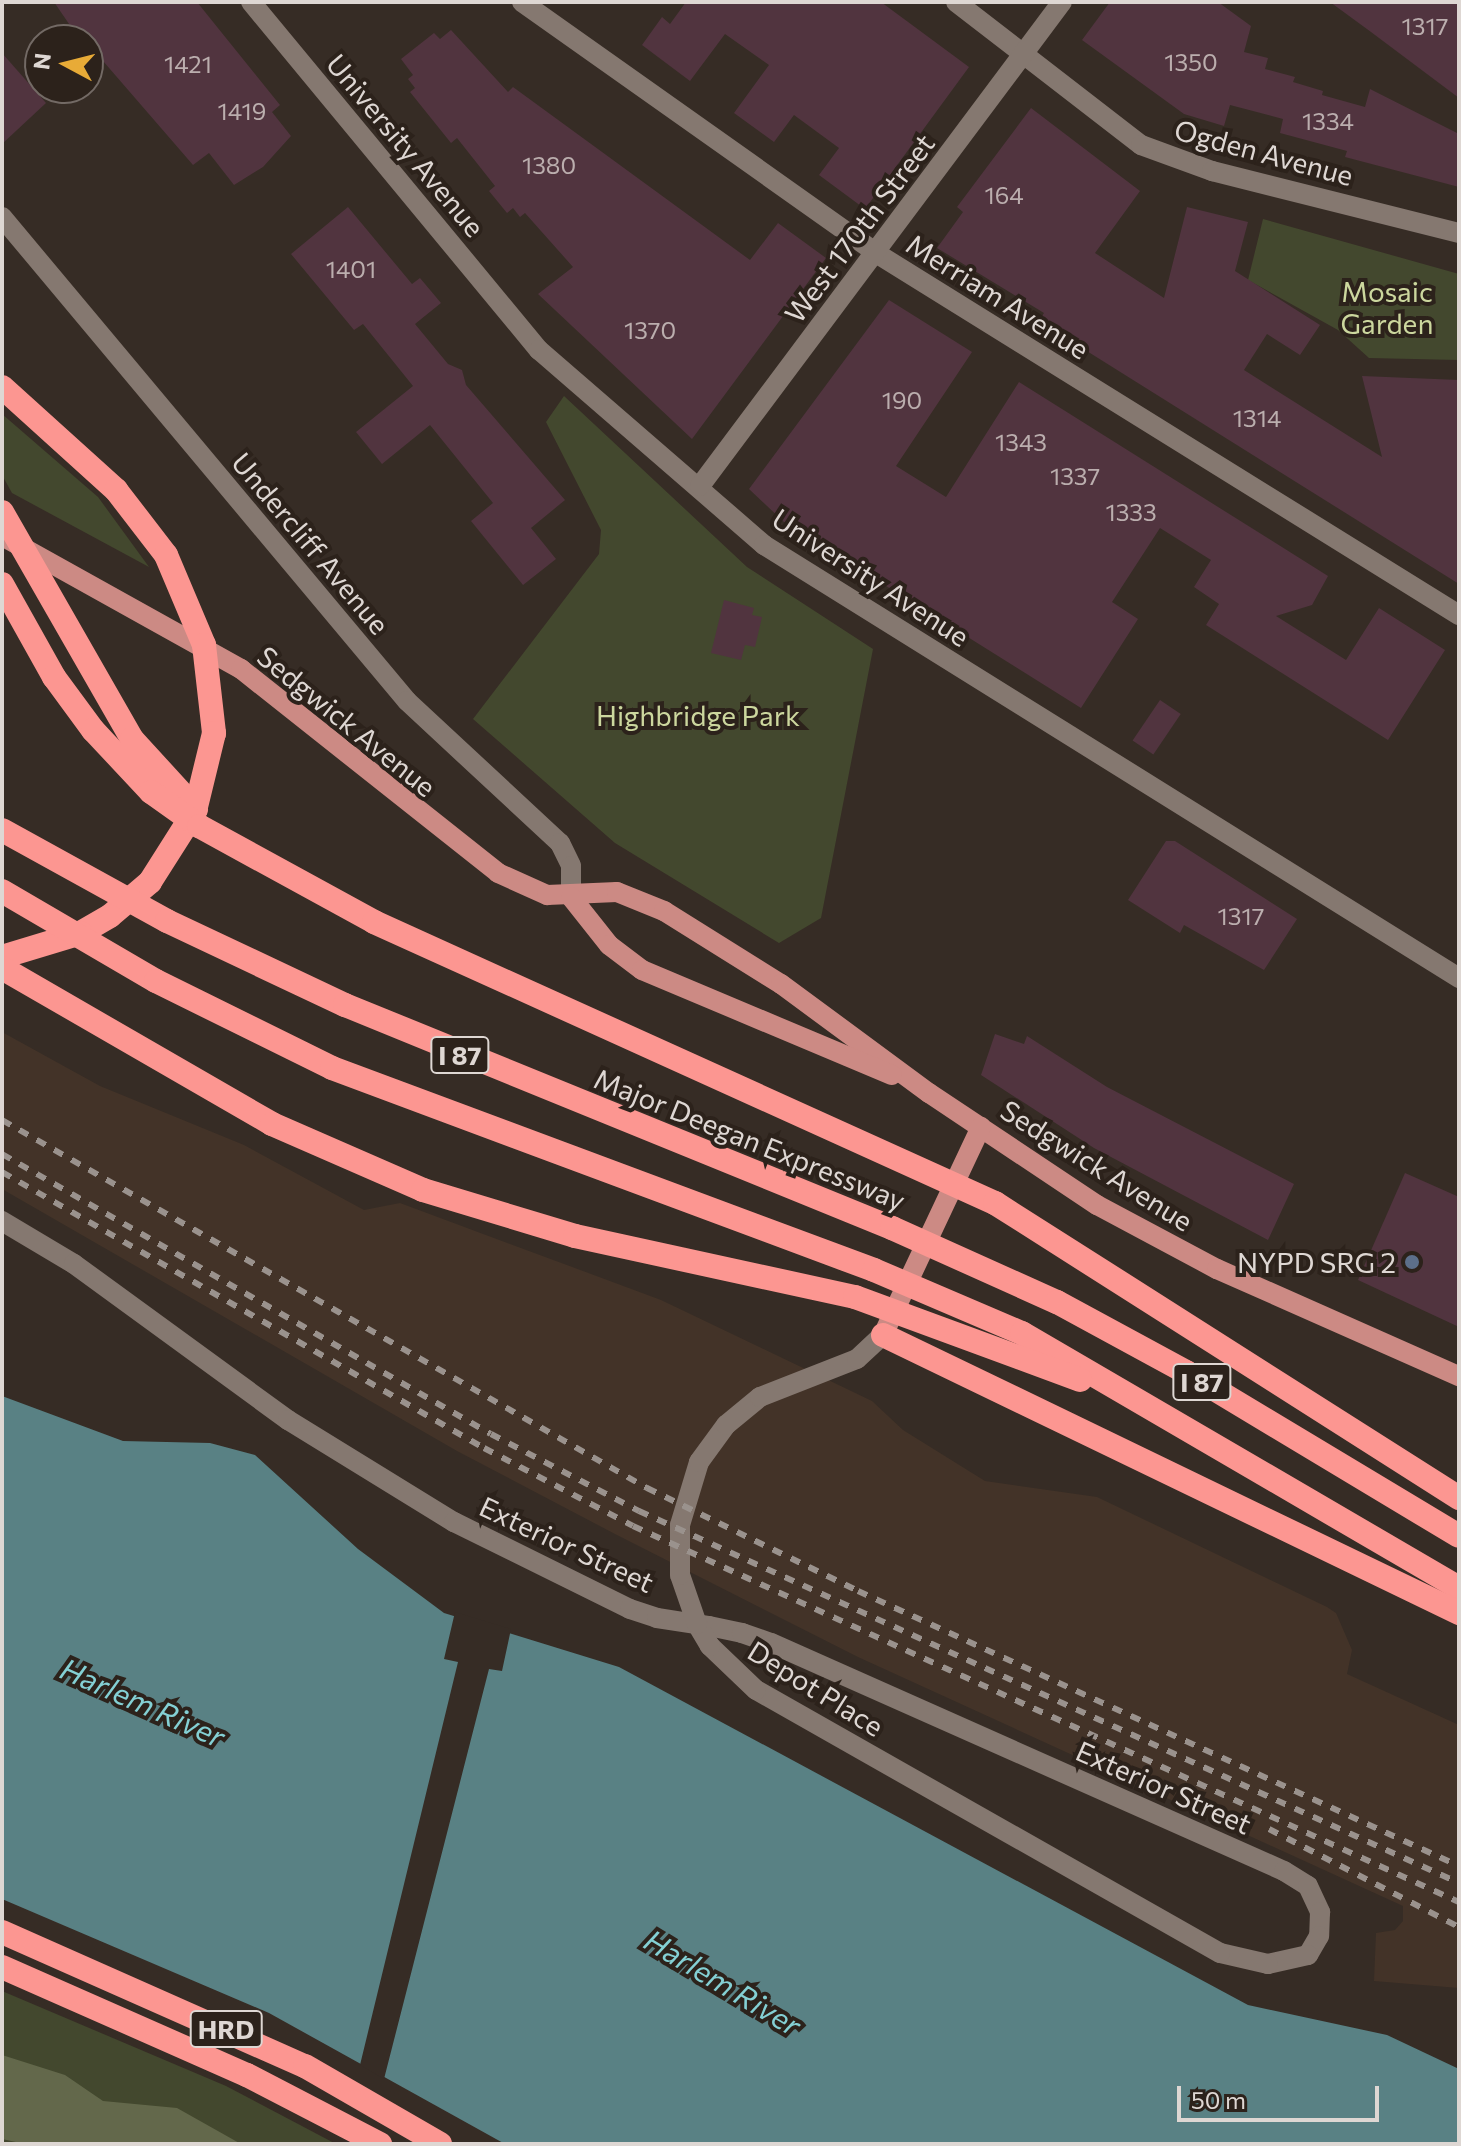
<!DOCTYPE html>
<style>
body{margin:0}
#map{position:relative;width:1461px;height:2146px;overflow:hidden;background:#362c25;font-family:Commissioner,sans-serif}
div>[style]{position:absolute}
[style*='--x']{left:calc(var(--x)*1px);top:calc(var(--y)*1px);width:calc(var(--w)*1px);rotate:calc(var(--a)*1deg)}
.built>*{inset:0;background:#433328}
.green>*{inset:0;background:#43482e}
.forest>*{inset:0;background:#63684b}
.water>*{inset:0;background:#598184}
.pier>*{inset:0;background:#362c25}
.building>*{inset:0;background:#51343f;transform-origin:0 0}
.minor>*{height:20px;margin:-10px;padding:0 10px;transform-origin:10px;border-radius:10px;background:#857870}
.major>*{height:20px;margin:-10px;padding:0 10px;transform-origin:10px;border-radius:10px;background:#cc8a84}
.highway>*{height:24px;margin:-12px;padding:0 12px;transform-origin:12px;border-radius:12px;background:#fc9691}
.rail>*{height:6px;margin-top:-3px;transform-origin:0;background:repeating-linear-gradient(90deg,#9a928d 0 10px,transparent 0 20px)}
.dots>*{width:22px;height:22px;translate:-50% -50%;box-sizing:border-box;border:4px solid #2c221b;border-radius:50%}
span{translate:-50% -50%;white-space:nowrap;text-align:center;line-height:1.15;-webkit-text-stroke:8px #2c221b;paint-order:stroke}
.number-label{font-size:24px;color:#bbaeae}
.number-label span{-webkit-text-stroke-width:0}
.shield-label span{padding:2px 6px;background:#2c221b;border:2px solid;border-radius:6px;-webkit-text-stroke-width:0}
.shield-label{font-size:26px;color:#ded7d3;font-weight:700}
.street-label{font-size:28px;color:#ded7d3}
.park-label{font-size:28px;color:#ccd79e}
.poi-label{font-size:28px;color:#ded7d3}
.right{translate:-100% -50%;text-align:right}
.water-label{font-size:30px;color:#84d0d4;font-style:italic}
.frame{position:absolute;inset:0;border:4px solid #ded7d3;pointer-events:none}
.north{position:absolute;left:24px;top:24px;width:80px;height:80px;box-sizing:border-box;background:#2c221b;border:2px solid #736a65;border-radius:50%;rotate:277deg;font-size:22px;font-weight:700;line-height:32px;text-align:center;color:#ded7d3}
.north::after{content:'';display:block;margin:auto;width:28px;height:36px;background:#e8ab37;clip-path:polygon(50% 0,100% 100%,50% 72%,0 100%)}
.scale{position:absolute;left:1177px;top:2086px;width:202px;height:36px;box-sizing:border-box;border:4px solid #ded7d3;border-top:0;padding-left:10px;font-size:24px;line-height:28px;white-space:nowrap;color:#ded7d3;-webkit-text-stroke:6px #2c221b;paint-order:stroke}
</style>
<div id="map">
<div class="built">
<div style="clip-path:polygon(2px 1032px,100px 1086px,244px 1145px,364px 1210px,400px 1203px,661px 1300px,872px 1401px,903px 1430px,985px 1481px,1097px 1497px,1327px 1607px,1336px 1613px,1352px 1650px,1347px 1674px,1459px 1725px,1459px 1988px,1374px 1981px,1376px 1933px,1395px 1930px,1403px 1921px,1403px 1906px,858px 1657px,615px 1534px,457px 1451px,2px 1189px)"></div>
</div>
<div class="green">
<div style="clip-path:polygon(1263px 219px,1459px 274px,1459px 360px,1369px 358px,1338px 330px,1248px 280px)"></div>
<div style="clip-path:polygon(564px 396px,747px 567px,873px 649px,821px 918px,779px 943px,615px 843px,473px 719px,599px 554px,601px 530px,546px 422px)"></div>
<div style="clip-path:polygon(2px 414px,98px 497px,149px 567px,12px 493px,2px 475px)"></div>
<div style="clip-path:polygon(2px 1991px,226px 2086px,336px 2144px,2px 2144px)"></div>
</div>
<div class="forest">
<div style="clip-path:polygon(2px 2055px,65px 2075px,103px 2101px,177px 2108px,241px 2144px,25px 2144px,2px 2139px)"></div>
</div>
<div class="water">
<div style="clip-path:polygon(2px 1396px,123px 1441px,210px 1443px,255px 1455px,358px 1549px,444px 1613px,619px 1667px,1248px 2005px,1387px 2035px,1459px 2069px,1459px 2144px,505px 2144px,269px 2013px,2px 1899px)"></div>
</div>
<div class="pier">
<div style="clip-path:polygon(455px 1612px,511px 1629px,502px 1671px,489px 1669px,384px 2079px,360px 2065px,458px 1662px,444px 1659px)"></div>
</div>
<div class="building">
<div style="clip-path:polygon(54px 2px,197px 2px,280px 105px,272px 112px,291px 136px,263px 167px,234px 185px,209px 153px,193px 165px,103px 61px,100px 64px,88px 50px,88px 40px,80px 40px)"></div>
<div style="clip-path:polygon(686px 2px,881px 2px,969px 67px,865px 209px,819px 175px,839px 148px,794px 115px,774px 142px,734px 113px,769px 65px,725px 34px,690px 81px,642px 45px,662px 17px,670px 24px)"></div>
<div style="clip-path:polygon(1110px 2px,1218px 2px,1251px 26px,1244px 52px,1268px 58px,1265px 69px,1295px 77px,1293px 82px,1323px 91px,1322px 95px,1365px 107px,1370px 89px,1459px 134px,1459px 187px,1345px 157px,1347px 151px,1280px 133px,1283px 119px,1253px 111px,1230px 105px,1224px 126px,1184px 114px,1082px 40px)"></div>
<div style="clip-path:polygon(1330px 2px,1459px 2px,1459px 98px,1371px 32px)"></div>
<div style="clip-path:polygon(451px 30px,508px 92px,513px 87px,750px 260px,778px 223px,826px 258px,692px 439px,538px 294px,573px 267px,525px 213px,520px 217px,513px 208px,507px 213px,489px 191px,495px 186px,457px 138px,451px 143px,410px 92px,415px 88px,408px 79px,413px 75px,401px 59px,434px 33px,440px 39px)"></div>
<div style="clip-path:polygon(2px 53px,46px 103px,2px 144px)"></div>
<div style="clip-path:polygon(1031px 108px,1140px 191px,1095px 253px,1164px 298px,1187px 207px,1248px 222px,1235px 271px,1320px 325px,1300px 355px,1267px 334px,1244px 370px,1382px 457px,1362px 376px,1459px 380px,1459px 584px,1090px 353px,1040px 319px,1044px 313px,937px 248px,963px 212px,957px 207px)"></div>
<div style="clip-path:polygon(348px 207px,412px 284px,420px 278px,441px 303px,415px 324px,448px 364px,462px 370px,466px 385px,565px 500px,531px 528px,556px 559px,523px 585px,471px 521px,493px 503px,430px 425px,382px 464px,356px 432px,413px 386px,363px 324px,354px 330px,291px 254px)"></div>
<div style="clip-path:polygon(889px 300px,972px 352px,896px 466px,946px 497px,1019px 382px,1328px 576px,1312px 605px,1276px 616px,1346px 660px,1379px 608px,1445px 650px,1388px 740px,1206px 625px,1219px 604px,1194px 587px,1211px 560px,1160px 528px,1112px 602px,1138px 619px,1081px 708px,784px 522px,749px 489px)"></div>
<div style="clip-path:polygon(724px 600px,754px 608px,752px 615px,762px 617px,755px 647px,745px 645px,741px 660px,711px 653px)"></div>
<div style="left:1160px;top:700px;width:25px;height:49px;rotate:34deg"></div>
<div style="clip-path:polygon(1166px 841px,1175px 841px,1297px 919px,1264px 970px,1184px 925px,1180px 933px,1128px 900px)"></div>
<div style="clip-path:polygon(995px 1034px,1024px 1044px,1027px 1036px,1107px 1087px,1294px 1184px,1268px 1240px,1094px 1148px,981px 1075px)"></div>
<div style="clip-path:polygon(1405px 1173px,1459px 1197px,1459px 1327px,1358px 1280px)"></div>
</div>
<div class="minor">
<div style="--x:251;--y:2;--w:452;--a:50.4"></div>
<div style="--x:539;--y:350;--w:298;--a:40.9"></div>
<div style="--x:764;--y:545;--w:819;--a:31.92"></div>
<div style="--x:522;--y:2;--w:434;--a:35.3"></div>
<div style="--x:876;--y:253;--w:686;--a:31.84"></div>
<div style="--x:956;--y:2;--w:234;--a:37.7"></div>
<div style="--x:1141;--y:145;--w:76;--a:20.1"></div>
<div style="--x:1212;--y:171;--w:255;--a:14.1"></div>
<div style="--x:2;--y:217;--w:631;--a:50.08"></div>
<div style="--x:407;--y:701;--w:209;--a:42.9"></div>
<div style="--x:560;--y:843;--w:25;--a:64"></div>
<div style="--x:571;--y:866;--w:31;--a:90"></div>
<div style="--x:700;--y:486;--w:604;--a:-53.21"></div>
<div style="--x:2;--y:1221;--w:84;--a:30.8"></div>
<div style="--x:74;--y:1264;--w:265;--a:36.1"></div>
<div style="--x:288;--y:1420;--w:195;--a:31.6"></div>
<div style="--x:454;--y:1522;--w:196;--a:26.3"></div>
<div style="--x:630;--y:1609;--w:28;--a:18"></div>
<div style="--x:657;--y:1618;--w:53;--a:8.7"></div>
<div style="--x:709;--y:1626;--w:34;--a:12"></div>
<div style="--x:742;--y:1633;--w:31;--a:19"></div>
<div style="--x:771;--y:1643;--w:561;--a:23.96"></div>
<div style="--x:1284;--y:1871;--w:28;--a:32"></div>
<div style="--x:1308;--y:1886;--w:29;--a:65"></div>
<div style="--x:1320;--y:1912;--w:24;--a:92"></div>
<div style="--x:1319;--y:1936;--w:22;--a:120"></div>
<div style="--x:1308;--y:1955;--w:41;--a:167.3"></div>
<div style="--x:1268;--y:1964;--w:49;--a:-167.1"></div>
<div style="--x:1220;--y:1953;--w:533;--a:-150.45"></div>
<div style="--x:756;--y:1690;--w:64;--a:-136.3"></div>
<div style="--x:710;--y:1646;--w:26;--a:-121"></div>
<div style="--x:697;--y:1624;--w:52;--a:-109.1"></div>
<div style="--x:680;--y:1575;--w:50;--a:-90"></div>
<div style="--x:680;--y:1525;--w:66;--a:-73.2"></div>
<div style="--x:699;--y:1462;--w:46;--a:-53.9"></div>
<div style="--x:726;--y:1425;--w:44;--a:-39.5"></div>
<div style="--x:760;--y:1397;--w:104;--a:-21.4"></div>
<div style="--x:857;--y:1359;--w:35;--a:-43"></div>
</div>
<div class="major">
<div style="--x:2;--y:536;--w:274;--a:29.1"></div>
<div style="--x:241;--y:669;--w:328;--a:38.4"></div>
<div style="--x:498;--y:873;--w:54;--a:24.2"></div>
<div style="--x:547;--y:895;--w:70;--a:-2.5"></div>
<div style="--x:617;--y:892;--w:51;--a:22"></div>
<div style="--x:664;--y:911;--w:138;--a:32"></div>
<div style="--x:781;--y:984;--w:184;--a:36.4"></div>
<div style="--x:929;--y:1093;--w:202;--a:33.7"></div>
<div style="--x:1097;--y:1205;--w:136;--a:28.1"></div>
<div style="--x:1217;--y:1269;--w:265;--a:23.9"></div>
<div style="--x:571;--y:897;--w:61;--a:51.6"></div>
<div style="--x:609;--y:945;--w:41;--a:37.1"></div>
<div style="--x:642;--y:970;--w:271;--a:22.8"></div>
<div style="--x:883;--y:1335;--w:230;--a:-64.8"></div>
</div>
<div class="highway">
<div style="--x:2;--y:387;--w:154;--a:42.1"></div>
<div style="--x:116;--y:490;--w:82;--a:52.4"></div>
<div style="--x:166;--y:555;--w:98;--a:67.1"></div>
<div style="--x:204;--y:645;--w:89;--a:83.5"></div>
<div style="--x:214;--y:733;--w:80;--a:103.7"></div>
<div style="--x:195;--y:811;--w:84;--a:122.4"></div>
<div style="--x:150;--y:882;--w:52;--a:139.6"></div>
<div style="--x:110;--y:916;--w:34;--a:150"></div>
<div style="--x:81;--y:933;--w:83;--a:163.1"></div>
<div style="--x:2;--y:512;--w:262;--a:60.2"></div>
<div style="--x:132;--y:739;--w:95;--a:47.6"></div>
<div style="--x:2;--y:584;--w:107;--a:60.8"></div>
<div style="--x:54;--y:677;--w:66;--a:53.7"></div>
<div style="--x:93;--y:730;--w:85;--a:46.9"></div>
<div style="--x:151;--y:792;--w:59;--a:35.3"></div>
<div style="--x:199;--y:826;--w:200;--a:28.7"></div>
<div style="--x:374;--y:922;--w:682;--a:24.35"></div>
<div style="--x:995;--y:1203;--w:550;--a:32.45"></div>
<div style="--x:2;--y:830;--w:188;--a:28.9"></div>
<div style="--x:167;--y:921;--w:197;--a:25.3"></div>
<div style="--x:345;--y:1005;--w:591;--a:22.18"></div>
<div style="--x:892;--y:1228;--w:181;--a:24.2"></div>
<div style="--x:1057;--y:1302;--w:147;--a:28.5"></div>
<div style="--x:1186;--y:1372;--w:318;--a:31"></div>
<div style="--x:2;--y:891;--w:178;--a:30.3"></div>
<div style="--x:156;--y:981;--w:196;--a:26.3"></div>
<div style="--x:332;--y:1068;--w:578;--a:20.44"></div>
<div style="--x:874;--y:1270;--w:161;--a:23.1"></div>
<div style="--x:1022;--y:1333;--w:506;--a:30.26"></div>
<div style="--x:2;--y:968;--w:312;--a:30"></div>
<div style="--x:272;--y:1124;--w:165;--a:23.6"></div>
<div style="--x:423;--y:1190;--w:159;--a:16.8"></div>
<div style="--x:575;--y:1236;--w:287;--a:12.3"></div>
<div style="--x:855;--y:1297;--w:240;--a:20.2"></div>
<div style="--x:883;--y:1335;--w:640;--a:25.76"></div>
<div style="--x:2;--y:1932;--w:331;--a:23.9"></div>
<div style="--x:305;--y:2066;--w:156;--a:30"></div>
<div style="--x:2;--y:1967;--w:268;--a:23.8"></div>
<div style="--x:247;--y:2075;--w:150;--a:27.4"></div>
</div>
<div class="rail">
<div style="--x:2;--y:1120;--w:743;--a:29.71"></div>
<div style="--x:647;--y:1488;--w:235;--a:26"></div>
<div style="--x:858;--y:1591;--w:661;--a:24.59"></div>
<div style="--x:2;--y:1154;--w:563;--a:29.8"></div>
<div style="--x:491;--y:1434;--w:167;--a:27.5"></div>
<div style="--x:639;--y:1511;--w:900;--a:24.4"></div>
<div style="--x:2;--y:1172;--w:555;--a:29.8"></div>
<div style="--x:484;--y:1448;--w:168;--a:27.6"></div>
<div style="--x:633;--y:1526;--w:908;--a:24.48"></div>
<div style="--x:1269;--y:1829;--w:214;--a:27.3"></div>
</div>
<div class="dots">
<div style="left:1412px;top:1262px;background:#5c6f8a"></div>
</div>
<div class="number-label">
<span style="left:1425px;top:26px">1317</span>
<span style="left:1191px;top:62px">1350</span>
<span style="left:188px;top:64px">1421</span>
<span style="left:242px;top:111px">1419</span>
<span style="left:1328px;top:121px">1334</span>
<span style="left:549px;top:165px">1380</span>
<span style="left:1004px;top:195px">164</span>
<span style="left:351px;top:269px">1401</span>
<span style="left:650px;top:330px">1370</span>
<span style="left:902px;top:400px">190</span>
<span style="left:1257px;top:418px">1314</span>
<span style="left:1021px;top:442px">1343</span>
<span style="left:1075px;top:476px">1337</span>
<span style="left:1131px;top:512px">1333</span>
<span style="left:1241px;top:916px">1317</span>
</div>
<div class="shield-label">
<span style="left:460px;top:1055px">I 87</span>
<span style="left:1202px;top:1382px">I 87</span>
<span style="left:226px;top:2029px">HRD</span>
</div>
<div class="street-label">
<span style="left:406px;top:145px;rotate:50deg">University Avenue</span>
<span style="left:1264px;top:152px;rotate:15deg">Ogden Avenue</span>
<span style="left:859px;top:228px;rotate:-53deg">West 170th Street</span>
<span style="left:998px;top:296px;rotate:32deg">Merriam Avenue</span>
<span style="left:311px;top:543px;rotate:50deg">Undercliff Avenue</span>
<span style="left:871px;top:577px;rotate:33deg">University Avenue</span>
<span style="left:347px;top:721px;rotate:39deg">Sedgwick Avenue</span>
<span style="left:750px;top:1139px;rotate:22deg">Major Deegan Expressway</span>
<span style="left:1097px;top:1165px;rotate:32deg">Sedgwick Avenue</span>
<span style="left:567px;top:1544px;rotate:25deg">Exterior Street</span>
<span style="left:816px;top:1688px;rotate:32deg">Depot Place</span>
<span style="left:1164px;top:1787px;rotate:24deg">Exterior Street</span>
</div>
<div class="park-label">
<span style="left:1387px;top:307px">Mosaic<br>Garden</span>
<span style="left:698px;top:715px">Highbridge Park</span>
</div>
<div class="poi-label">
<span class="right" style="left:1396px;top:1262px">NYPD SRG 2</span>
</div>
<div class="water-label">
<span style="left:143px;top:1702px;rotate:24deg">Harlem River</span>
<span style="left:723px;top:1982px;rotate:31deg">Harlem River</span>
</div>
<div class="frame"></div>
<div class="north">N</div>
<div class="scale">50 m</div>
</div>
